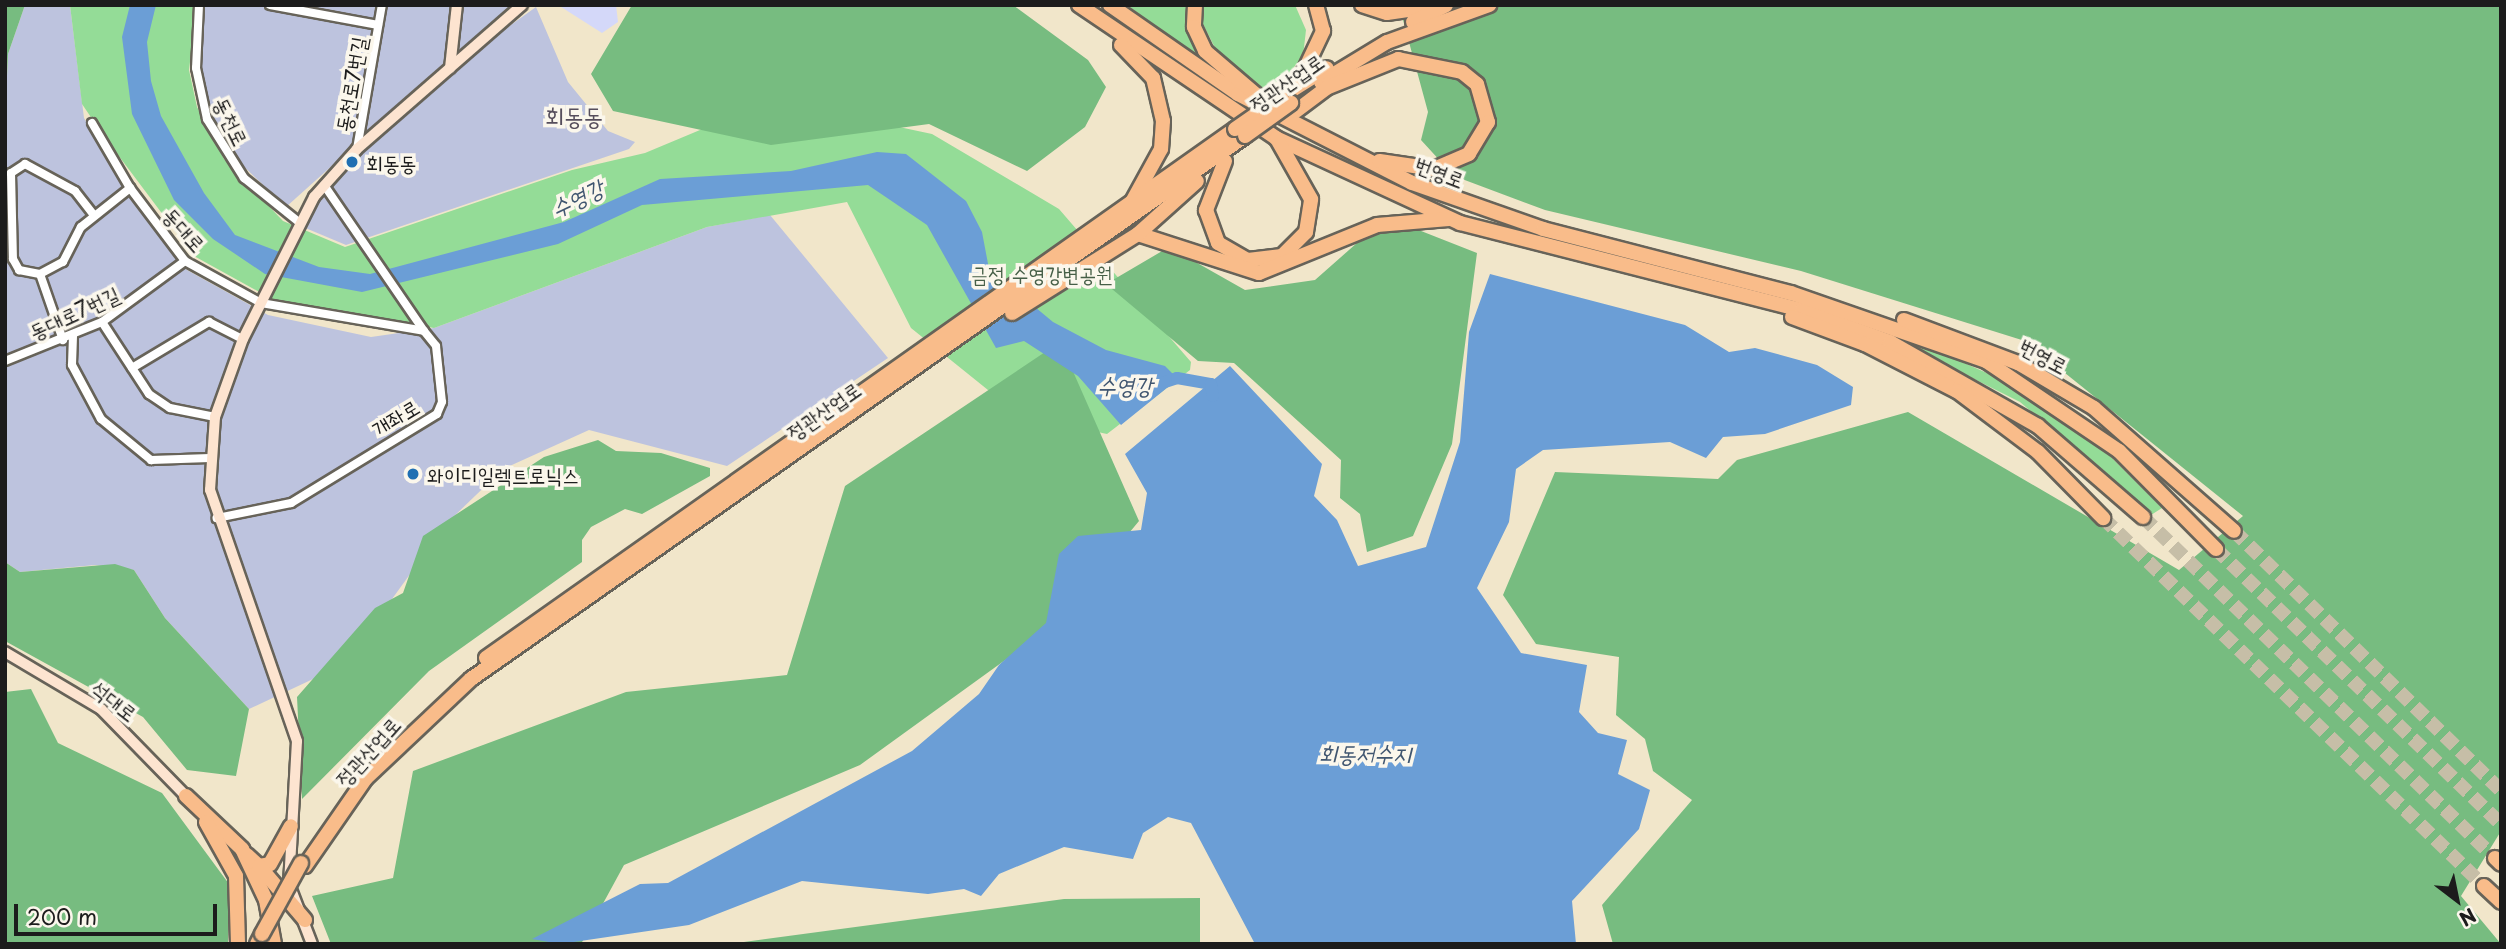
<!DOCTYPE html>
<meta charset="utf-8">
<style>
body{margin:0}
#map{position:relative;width:2506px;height:949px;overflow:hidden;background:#f1e6ca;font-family:"Playpen Sans","Poor Story",sans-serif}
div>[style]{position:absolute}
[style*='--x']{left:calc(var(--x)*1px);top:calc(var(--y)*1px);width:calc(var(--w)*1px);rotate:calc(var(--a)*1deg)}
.built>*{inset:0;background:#d4d8f9}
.industrial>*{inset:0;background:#bdc3de}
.green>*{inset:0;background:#94dc97}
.forest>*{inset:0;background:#77bc80}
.water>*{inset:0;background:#6b9ed6}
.river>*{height:12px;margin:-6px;padding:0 6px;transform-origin:6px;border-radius:6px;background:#6b9ed6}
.trunk-tunnel>*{height:14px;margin-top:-7px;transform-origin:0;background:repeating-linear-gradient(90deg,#c6bea7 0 14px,transparent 0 21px)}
.roads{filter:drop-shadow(2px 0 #676359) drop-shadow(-2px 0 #676359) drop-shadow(0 2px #676359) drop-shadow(0 -2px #676359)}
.minor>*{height:8px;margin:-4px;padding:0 4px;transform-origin:4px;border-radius:4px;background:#fff}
.secondary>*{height:10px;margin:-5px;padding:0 5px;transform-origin:5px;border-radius:5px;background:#fde4d0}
.trunk>*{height:14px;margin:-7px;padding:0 7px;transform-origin:7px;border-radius:7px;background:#f9bc8a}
.bridges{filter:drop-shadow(2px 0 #676359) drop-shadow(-2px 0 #676359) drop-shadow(0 2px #676359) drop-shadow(0 -2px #676359)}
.trunk-bridge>*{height:14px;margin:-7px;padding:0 7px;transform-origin:7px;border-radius:7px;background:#f9bc8a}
.dots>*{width:19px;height:19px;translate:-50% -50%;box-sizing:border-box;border:4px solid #fbf7ec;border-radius:50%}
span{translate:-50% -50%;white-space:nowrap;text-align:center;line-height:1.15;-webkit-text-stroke:7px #fbf7ec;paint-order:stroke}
.street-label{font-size:21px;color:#1c1c1c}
.poi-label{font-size:21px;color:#1c1c1c}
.left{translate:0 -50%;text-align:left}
.park-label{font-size:21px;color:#465f47}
.water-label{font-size:23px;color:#405670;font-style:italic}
.quarter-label{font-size:24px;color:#564e5c}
.frame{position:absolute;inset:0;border:7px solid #1c1c1c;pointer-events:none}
.north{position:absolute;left:2422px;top:865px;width:70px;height:70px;-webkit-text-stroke:5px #fbf7ec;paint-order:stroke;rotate:148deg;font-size:19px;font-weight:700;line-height:28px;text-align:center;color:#1c1c1c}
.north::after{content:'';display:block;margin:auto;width:24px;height:32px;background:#1c1c1c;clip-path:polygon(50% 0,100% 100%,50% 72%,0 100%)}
.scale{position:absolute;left:14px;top:904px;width:203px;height:32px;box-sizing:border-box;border:4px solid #1c1c1c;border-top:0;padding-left:9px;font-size:21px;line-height:24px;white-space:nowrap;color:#1c1c1c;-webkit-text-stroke:5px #fbf7ec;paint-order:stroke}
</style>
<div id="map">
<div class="built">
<div style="clip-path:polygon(558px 5px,616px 5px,618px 22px,602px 33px)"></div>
</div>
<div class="industrial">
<div style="clip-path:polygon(25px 5px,70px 5px,84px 118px,121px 183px,187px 270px,268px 315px,371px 337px,434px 328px,707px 227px,770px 215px,888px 358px,727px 466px,589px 430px,503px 469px,447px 523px,345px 664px,249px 709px,165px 618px,134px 570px,95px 565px,20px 572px,5px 562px,5px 120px,8px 54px)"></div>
<div style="clip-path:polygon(202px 5px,511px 5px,286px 207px,234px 157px,208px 110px,199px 56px)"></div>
<div style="clip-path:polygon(536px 7px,568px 82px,608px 131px,635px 142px,629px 149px,346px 245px,303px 227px,303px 218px,333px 178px,366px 147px,477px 49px)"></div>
</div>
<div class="green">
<div style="clip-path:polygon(70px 5px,197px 5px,189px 70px,197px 107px,224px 159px,283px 221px,345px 247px,572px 170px,645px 153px,772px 100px,932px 134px,1059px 209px,1191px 362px,1190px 370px,1107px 434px,1037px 419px,988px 390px,911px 328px,847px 202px,707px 227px,434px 328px,272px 299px,194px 256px,103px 135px,82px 104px)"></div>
<div style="clip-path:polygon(1127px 5px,1187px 5px,1197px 56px,1151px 23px)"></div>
<div style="clip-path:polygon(1203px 5px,1295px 5px,1306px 30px,1303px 56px,1286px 77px,1264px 89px,1218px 54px,1202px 22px)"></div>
<div style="clip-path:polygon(1892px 331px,2014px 385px,2087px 433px,2162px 508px,2151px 515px,2020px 402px,1890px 337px)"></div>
</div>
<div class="forest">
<div style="clip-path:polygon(5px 5px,25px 5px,8px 54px,5px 120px)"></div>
<div style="clip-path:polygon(632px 5px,1013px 5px,1088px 60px,1106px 87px,1085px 127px,1027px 171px,929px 124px,771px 145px,613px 111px,591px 74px)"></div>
<div style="clip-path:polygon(1391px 5px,2501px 5px,2501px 831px,2461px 896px,2501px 944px,1613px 944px,1602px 905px,1692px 800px,1653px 771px,1645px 739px,1616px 715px,1619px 657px,1536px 644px,1503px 595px,1555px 472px,1718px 479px,1737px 460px,1908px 412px,2179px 570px,2243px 516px,2025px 341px,1801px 271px,1545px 210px,1454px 176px,1421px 140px,1428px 112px,1403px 20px)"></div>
<div style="clip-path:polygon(1416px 229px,1477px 253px,1452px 444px,1413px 536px,1367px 552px,1360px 514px,1340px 498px,1341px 460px,1234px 363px,1198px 361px,1106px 284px,1169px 247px,1245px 290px,1315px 280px,1366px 235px)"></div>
<div style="clip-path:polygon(1060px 342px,1139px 521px,1051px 627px,860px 765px,624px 865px,581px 944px,331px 944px,312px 896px,393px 878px,413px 771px,626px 692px,787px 675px,845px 486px)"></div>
<div style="clip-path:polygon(598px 440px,616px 451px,661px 453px,697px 464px,710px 468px,710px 476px,642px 514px,625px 509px,591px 527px,582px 540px,582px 562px,429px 671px,302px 799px,297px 697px,375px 608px,403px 593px,423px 536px,544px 457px)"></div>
<div style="clip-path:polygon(5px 562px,20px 572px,115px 564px,134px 570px,165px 618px,249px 709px,236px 776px,187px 770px,143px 717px,5px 641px)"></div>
<div style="clip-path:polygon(31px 689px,58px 743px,162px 793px,229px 884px,228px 944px,5px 944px,5px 692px)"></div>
<div style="clip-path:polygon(1200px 898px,1200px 944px,729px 944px,1064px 899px)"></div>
</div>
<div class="water">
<div style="clip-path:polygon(130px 5px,156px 5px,147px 42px,151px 81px,161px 116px,204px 193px,235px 235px,319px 267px,370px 274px,564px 222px,660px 179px,791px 171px,877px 152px,906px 154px,966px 201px,982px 232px,989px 269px,1053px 322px,1106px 350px,1165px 366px,1178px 379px,1121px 425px,1078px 376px,1024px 341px,996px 348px,927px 225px,868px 185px,642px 205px,558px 244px,362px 292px,265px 274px,213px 239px,174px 200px,132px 114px,122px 37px)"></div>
<div style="clip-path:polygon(1490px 274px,1685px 325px,1729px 352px,1755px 348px,1817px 365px,1853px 387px,1851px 405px,1765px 434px,1723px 437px,1706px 458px,1670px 442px,1543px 450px,1516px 469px,1509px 522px,1477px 588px,1521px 653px,1587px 665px,1579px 712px,1598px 733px,1627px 740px,1618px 774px,1650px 790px,1639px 829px,1572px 901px,1576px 944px,1255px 944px,1191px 823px,1168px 817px,1143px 833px,1133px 859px,1064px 847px,999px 874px,981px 896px,964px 889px,928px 894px,802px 881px,689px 925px,560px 944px,532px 939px,640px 884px,668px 883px,912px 751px,979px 694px,999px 665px,1046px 623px,1059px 554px,1078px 536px,1141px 530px,1147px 493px,1125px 454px,1230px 366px,1322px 464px,1314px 496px,1337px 520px,1358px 566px,1426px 547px,1460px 442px,1469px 332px)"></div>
</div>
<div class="river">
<div style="--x:1162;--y:383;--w:16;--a:-18"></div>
<div style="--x:1177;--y:378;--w:35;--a:10"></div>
<div style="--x:1211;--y:384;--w:12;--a:81"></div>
</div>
<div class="trunk-tunnel">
<div style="--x:2143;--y:517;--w:490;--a:44.1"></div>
<div style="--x:2103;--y:518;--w:530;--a:44.01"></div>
<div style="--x:2234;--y:531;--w:373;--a:44.2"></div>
<div style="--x:2216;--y:549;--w:396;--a:44"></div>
</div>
<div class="roads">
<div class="minor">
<div style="--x:199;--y:5;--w:63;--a:92.7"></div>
<div style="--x:196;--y:68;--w:52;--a:77.8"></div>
<div style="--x:207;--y:119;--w:70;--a:57.9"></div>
<div style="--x:244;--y:178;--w:70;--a:38.7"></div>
<div style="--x:270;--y:5;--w:110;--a:10.5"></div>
<div style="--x:92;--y:123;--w:75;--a:59.7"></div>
<div style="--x:130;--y:188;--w:91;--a:53"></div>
<div style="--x:185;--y:261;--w:87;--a:28.9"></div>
<div style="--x:261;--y:303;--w:165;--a:9.7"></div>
<div style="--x:424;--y:331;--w:19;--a:51"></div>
<div style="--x:436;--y:346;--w:56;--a:83.9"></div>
<div style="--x:442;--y:402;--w:13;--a:113"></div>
<div style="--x:437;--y:414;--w:171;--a:148.6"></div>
<div style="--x:291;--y:503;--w:76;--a:168.5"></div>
<div style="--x:357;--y:149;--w:146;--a:-80.2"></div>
<div style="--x:324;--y:185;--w:177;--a:55.6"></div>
<div style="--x:93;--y:214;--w:29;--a:-128"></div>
<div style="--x:75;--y:191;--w:57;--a:-151.6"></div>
<div style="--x:25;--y:164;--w:17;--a:147"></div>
<div style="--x:11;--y:173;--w:86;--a:88.7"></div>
<div style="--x:13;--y:259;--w:13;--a:61"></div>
<div style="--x:19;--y:270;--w:21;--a:11"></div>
<div style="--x:40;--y:274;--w:26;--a:-28"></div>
<div style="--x:63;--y:262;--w:39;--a:-63"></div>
<div style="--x:81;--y:227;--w:63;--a:-38.5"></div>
<div style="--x:40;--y:274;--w:70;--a:70.8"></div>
<div style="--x:102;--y:322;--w:86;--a:56.9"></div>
<div style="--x:149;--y:394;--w:25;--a:34"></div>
<div style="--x:170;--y:408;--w:46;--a:11.3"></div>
<div style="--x:73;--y:336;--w:29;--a:92"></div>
<div style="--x:72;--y:365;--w:61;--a:61.8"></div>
<div style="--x:101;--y:419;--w:65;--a:39.4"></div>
<div style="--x:151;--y:460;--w:59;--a:-1.9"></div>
<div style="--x:5;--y:361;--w:105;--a:-21.9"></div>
<div style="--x:102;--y:322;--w:103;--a:-36.3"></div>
<div style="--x:132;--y:368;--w:90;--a:-30.9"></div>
<div style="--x:209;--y:322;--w:38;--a:27"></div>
</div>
<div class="secondary">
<div style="--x:450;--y:68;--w:63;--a:-83.7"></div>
<div style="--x:5;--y:652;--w:112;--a:30.7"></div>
<div style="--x:101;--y:709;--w:122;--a:45.7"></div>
<div style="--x:312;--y:944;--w:64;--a:-111"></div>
<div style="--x:289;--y:884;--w:143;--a:-86.8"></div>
<div style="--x:297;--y:741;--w:266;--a:-109.1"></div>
<div style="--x:210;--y:490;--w:73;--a:-86.1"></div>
<div style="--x:215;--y:417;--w:83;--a:-70.3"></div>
<div style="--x:243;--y:339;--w:159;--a:-63.4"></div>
<div style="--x:314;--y:197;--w:64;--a:-48.1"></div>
<div style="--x:357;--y:149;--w:219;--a:-41.1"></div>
</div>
<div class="trunk">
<div style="--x:1079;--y:5;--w:238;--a:34"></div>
<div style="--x:1276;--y:138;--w:203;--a:24.8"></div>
<div style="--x:1460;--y:223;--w:353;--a:14.3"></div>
<div style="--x:1802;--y:310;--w:94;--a:20"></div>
<div style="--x:1890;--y:342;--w:170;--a:29.6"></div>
<div style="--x:2038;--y:426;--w:139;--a:40.9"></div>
<div style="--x:1110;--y:5;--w:156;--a:34.8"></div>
<div style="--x:1238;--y:94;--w:195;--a:27.1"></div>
<div style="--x:1412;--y:183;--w:139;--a:19.3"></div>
<div style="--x:1543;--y:229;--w:256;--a:14.5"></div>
<div style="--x:1791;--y:293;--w:207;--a:19.2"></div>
<div style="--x:1986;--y:361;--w:161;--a:34.1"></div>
<div style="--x:2119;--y:451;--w:138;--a:45.3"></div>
<div style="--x:1195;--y:5;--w:22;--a:93"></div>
<div style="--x:1194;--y:27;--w:26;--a:65"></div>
<div style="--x:1205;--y:51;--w:72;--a:40.5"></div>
<div style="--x:1362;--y:5;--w:26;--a:18"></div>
<div style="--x:1387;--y:13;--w:42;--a:-8.1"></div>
<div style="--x:1413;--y:22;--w:37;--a:-27"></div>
<div style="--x:1121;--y:45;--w:46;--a:45.9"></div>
<div style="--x:1153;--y:78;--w:44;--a:76.9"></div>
<div style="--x:1163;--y:121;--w:28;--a:94"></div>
<div style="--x:1161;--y:149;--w:60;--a:118.7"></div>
<div style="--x:1321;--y:82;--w:77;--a:-31.2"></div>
<div style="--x:1387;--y:42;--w:109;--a:-19.9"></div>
<div style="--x:1298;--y:84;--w:59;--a:-64.7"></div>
<div style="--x:1323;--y:31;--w:27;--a:-105"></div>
<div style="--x:1281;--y:97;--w:54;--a:-32.2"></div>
<div style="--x:1296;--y:111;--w:38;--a:-37"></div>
<div style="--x:1326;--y:88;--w:78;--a:-21.9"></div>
<div style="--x:1398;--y:59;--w:65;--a:11.5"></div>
<div style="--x:1462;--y:72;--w:19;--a:39"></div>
<div style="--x:1477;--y:84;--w:40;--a:74"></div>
<div style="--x:1488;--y:122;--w:37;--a:121"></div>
<div style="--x:1469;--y:154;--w:38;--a:157"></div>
<div style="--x:1434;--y:169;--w:55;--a:-171.6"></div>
<div style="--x:1225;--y:161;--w:53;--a:111.2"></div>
<div style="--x:1206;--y:210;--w:35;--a:70"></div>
<div style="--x:1218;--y:243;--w:34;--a:30"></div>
<div style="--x:1248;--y:260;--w:34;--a:-7"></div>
<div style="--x:1282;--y:256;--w:34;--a:-45"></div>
<div style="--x:1306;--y:232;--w:33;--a:-81"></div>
<div style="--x:1311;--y:199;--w:69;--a:-119.5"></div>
<div style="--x:1138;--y:234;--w:127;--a:17.9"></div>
<div style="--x:1259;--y:273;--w:127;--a:-22.1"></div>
<div style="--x:1377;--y:225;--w:72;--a:-4.8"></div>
<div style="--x:1012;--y:313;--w:149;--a:-32.1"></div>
<div style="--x:1138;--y:234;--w:79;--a:-41.9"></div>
<div style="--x:1792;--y:317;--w:78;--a:20.3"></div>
<div style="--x:1865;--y:344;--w:103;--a:27.1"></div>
<div style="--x:1957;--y:391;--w:101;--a:37"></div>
<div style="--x:2038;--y:452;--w:93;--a:45.4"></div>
<div style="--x:1904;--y:320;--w:122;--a:20.7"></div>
<div style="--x:2018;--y:363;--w:88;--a:30.6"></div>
<div style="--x:2094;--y:408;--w:186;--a:41.3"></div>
<div style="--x:486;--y:658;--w:917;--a:-35.23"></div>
<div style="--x:186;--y:796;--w:77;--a:43.4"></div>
<div style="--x:242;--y:849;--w:56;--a:64.8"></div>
<div style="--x:266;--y:900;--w:45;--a:79.7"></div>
<div style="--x:206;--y:822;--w:62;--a:60.9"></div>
<div style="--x:236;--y:876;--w:68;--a:88.3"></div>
<div style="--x:247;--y:855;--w:16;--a:43"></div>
<div style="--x:259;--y:866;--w:11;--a:-10"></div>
<div style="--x:270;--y:864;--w:43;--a:-61.1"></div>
<div style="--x:2495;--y:858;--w:8;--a:45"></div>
<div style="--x:259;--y:866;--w:71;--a:49.6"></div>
<div style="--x:305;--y:866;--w:107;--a:-55.3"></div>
<div style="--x:366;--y:778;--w:144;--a:-43.3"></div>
<div style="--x:471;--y:679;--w:945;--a:-35.05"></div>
<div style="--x:2484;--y:886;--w:23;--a:43"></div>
<div style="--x:257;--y:944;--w:11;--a:-63"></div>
</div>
</div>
<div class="bridges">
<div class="trunk-bridge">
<div style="--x:1235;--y:129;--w:56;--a:-34.8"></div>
<div style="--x:1245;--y:136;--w:57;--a:-35.7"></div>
<div style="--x:262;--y:934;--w:81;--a:-61.2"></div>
</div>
</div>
<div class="dots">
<div style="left:352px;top:162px;background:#1f6fb2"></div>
<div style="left:413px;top:474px;background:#1f6fb2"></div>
</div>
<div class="street-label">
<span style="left:1286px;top:82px;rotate:-35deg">정관산업로</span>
<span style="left:350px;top:84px;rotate:-80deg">동천로7번길</span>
<span style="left:232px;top:121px;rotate:64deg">동천로</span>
<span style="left:1440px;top:171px;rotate:21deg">번영로</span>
<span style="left:185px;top:229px;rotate:48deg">동대로</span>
<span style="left:74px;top:312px;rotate:-25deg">동대로7번길</span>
<span style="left:2044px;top:355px;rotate:28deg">번영로</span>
<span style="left:823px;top:410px;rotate:-35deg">정관산업로</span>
<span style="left:395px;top:417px;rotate:-31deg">개좌로</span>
<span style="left:115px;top:700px;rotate:38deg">석대로</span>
<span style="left:367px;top:751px;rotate:-48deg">정관산업로</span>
</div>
<div class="poi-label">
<span class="left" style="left:366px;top:162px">회동동</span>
<span class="left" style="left:427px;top:474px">와이디일렉트로닉스</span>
</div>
<div class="park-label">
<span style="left:1042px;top:273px">금정 수영강변공원</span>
</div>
<div class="water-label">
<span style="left:577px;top:198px;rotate:-26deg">수영강</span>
<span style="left:1125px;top:385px">수영강</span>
<span style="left:1365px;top:753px">회동저수지</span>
</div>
<div class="quarter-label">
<span style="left:574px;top:116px">회동동</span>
</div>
<div class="frame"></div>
<div class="north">N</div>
<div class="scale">200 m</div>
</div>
